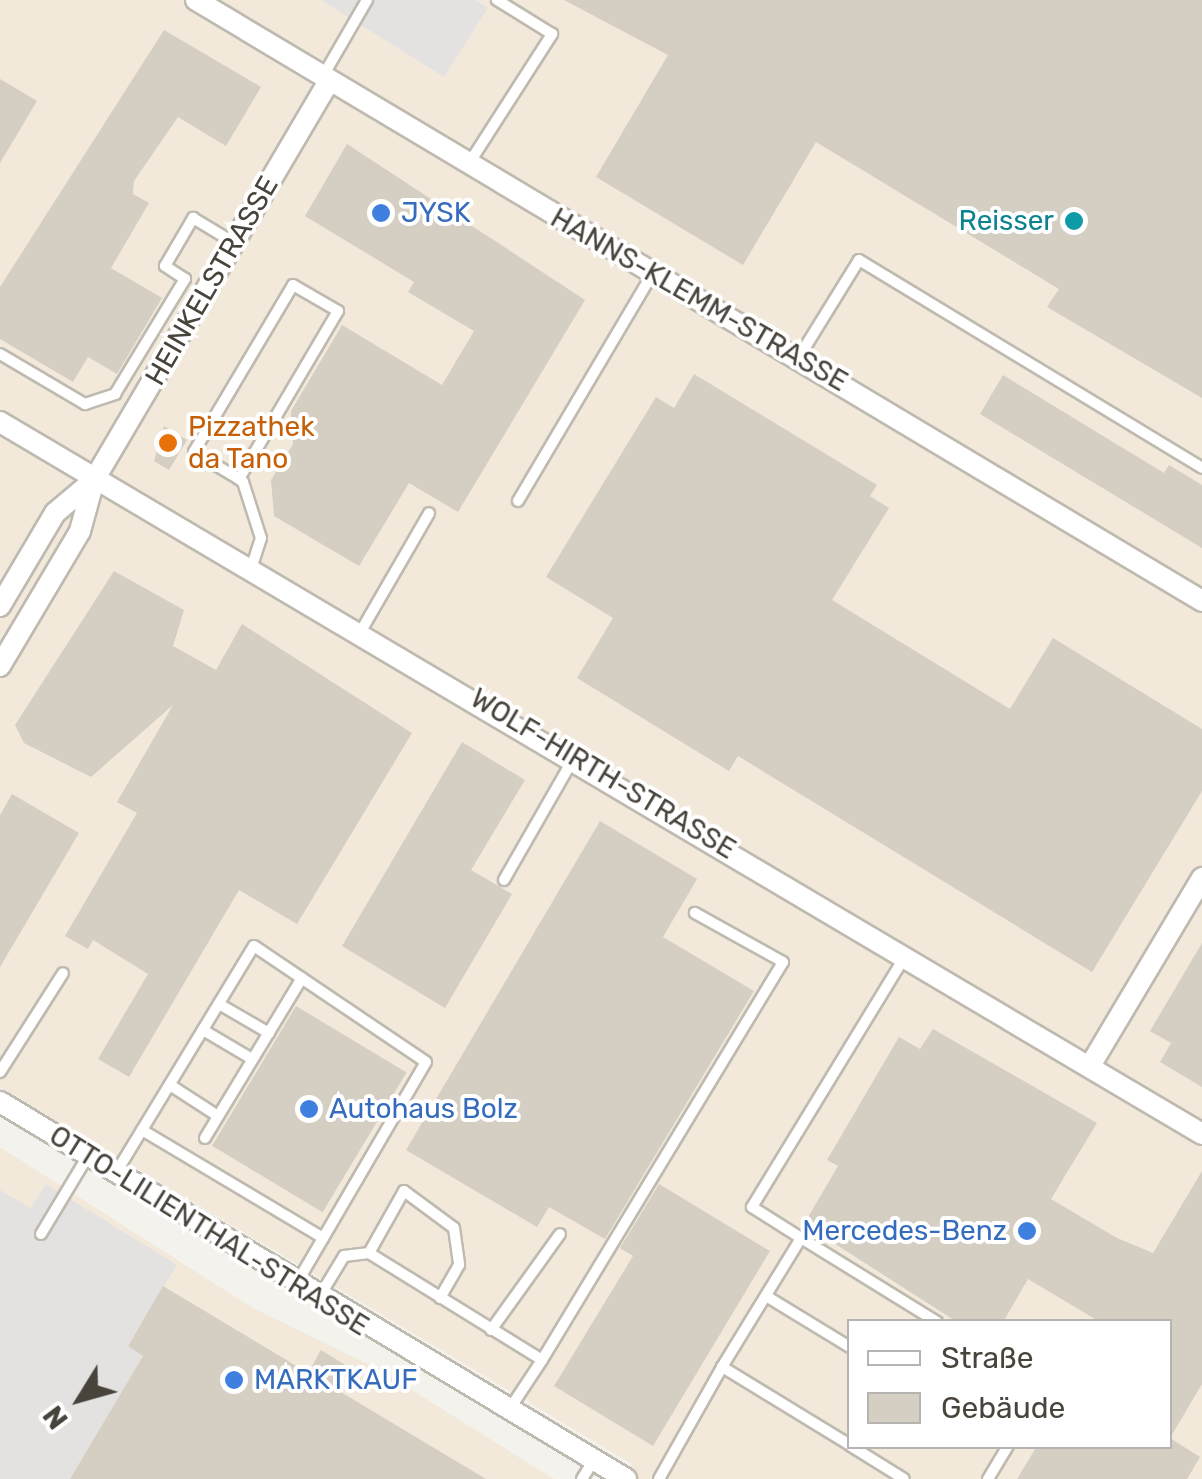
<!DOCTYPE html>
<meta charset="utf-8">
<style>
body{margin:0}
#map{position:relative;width:1202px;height:1479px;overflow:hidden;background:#f4f2ec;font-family:Rubik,sans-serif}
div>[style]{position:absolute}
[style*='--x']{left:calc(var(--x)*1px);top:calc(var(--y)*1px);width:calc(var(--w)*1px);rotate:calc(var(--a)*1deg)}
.commercial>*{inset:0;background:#f3e9db}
.parking>*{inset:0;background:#e4e2e0}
.building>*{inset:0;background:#d5cec3;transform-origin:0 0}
.roads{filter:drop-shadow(2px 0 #bfbab0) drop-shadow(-2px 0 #bfbab0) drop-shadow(0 2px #bfbab0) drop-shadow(0 -2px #bfbab0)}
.service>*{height:10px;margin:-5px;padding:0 5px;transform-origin:5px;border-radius:5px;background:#fff}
.minor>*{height:20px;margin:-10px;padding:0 10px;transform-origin:10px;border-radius:10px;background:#fff}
.dots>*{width:28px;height:28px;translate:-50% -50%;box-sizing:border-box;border:5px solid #fff;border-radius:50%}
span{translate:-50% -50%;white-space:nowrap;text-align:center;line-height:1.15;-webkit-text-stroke:8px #fff;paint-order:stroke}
.shop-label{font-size:28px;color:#366cbe}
.left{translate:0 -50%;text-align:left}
.right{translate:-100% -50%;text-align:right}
.culture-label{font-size:28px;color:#0d838f}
.street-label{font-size:28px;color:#48433b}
.food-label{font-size:28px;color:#c56008}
.legend{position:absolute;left:847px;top:1319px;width:325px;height:130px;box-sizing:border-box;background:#fff;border:2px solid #b6b4b1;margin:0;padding:12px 18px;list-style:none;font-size:30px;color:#48433b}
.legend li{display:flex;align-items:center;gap:20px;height:50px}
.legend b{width:50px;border:2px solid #b6b4b1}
.north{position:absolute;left:30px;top:1349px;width:100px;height:100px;-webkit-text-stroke:8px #fff;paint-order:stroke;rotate:233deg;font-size:28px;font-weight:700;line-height:40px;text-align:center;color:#48433b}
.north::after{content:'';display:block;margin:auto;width:35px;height:45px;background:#48433b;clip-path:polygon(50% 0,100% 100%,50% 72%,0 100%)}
</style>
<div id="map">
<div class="commercial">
<div style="clip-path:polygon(evenodd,0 0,1202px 0,1202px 1479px,624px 1479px,632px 1464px,0 1087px,0 0,850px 1322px,1170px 1322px,1170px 1446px,850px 1446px,850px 1322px)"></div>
<div style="clip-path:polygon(0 1147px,253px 1308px,380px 1370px,554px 1479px,0 1479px)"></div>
</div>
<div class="parking">
<div style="clip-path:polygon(321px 0,475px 0,488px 8px,444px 77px)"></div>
<div style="clip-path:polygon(46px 1184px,177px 1265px,128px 1345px,143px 1356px,70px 1479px,0 1479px,0 1190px,31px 1208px)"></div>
</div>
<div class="building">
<div style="clip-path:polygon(564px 0,1202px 0,1202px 398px,1047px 307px,1059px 289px,816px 142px,743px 265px,596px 177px,668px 55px)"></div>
<div style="clip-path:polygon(164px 30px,261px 87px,226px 146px,178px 117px,134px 181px,133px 194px,149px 203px,111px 268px,162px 298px,117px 374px,88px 357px,73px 382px,0 339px,0 287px)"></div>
<div style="clip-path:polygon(0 79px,37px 101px,0 163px)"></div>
<div style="clip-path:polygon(347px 144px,585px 300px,458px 512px,409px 483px,359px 566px,274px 516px,271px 480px,293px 444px,291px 411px,342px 325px,442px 385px,474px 331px,408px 292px,414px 282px,305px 216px)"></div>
<div style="clip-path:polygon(694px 374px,877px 485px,870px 496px,889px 508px,832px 600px,1010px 709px,1053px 638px,1202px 729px,1202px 791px,1092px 972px,738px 756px,729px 771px,577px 678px,613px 618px,546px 577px,656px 397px,674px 408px)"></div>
<div style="clip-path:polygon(1003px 375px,1164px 473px,1169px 465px,1202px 485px,1202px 548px,980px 414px)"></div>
<div style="clip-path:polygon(164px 426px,187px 440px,169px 470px,154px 461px)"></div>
<div style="clip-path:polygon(114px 571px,184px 610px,173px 646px,216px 670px,242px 624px,412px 733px,297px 924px,239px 890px,129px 1077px,98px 1059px,148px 974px,93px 940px,88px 949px,65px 936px,137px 813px,117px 802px,173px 705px,91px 777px,24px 743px,15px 725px)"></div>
<div style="clip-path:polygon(462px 742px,525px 780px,471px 870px,512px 894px,445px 1008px,342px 946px)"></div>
<div style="clip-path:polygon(12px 794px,79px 833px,0 967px,0 815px)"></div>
<div style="clip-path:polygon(600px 821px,697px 879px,663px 937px,754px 991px,605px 1239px,549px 1207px,537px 1227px,406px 1150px)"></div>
<div style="clip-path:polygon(1202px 943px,1202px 1087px,1160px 1062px,1171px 1043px,1150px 1031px)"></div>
<div style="left:296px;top:1006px;width:129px;height:163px;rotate:31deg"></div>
<div style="clip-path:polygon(933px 1029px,1097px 1123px,1051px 1199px,1117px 1238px,1153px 1253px,1202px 1171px,1202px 1384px,1170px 1438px,1170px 1322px,1100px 1322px,1028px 1279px,1003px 1322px,957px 1322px,804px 1224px,838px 1166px,827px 1160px,899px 1037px,920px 1049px)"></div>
<div style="clip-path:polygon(659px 1184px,770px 1251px,653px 1446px,554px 1386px,633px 1256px,620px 1248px)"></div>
<div style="clip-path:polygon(163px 1286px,308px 1373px,321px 1350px,347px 1366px,334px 1388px,486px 1479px,70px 1479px,143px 1356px,128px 1346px)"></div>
<div style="clip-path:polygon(1170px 1438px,1200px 1457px,1187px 1479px,1017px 1479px,1037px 1446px,1170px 1446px)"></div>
</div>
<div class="roads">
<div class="service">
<div style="--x:323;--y:76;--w:88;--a:-59.9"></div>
<div style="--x:468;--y:165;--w:156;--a:-57.3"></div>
<div style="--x:552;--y:34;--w:65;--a:-148.3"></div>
<div style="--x:0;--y:354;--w:99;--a:30.5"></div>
<div style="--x:85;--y:404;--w:32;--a:-18"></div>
<div style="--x:115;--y:394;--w:135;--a:-58.7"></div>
<div style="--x:185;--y:279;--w:24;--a:-147"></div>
<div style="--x:165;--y:266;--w:56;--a:-59.7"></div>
<div style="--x:193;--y:218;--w:47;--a:31"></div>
<div style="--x:799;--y:357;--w:114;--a:-58.3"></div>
<div style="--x:859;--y:260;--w:401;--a:31.2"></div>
<div style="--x:239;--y:479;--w:195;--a:-59.5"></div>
<div style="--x:338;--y:311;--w:52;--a:-150"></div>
<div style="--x:293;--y:285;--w:194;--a:120.7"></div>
<div style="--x:194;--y:452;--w:52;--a:31"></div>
<div style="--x:239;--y:479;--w:5;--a:37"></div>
<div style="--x:243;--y:482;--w:59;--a:72.2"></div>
<div style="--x:261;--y:538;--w:29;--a:108"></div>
<div style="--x:518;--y:501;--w:265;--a:-59.4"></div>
<div style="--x:361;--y:631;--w:136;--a:-60"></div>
<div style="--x:504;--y:880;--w:141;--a:-60.2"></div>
<div style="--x:219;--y:1004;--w:58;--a:30.1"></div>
<div style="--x:203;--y:1030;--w:57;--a:30.6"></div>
<div style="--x:0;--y:1072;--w:117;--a:-57.5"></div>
<div style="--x:170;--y:1085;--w:57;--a:32.9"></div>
<div style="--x:142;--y:1130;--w:211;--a:30.8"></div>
<div style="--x:205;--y:1138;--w:187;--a:-58.8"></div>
<div style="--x:117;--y:1171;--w:263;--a:-58.7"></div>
<div style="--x:254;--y:946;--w:207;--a:34"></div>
<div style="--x:426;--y:1062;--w:254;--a:120.3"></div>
<div style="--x:41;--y:1234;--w:93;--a:-59"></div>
<div style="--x:801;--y:1238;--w:160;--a:31.7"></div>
<div style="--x:369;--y:1253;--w:71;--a:-60.6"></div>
<div style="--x:404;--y:1191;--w:62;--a:36.5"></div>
<div style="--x:454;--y:1228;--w:37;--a:82"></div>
<div style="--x:459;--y:1265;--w:38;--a:120"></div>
<div style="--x:321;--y:1294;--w:44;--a:-58.8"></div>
<div style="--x:344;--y:1256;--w:25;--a:-7"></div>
<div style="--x:369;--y:1253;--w:203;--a:31.7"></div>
<div style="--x:542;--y:1360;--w:60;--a:123.4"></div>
<div style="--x:766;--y:1296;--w:98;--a:31.3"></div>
<div style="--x:491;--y:1330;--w:118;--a:-54.3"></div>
<div style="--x:542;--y:1360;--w:465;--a:-58.8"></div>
<div style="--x:783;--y:962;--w:101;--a:-150.9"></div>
<div style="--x:850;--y:1445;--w:150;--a:-148.6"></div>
<div style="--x:722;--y:1367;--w:151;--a:-58.5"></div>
<div style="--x:801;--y:1238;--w:58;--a:-147.7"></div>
<div style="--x:752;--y:1207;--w:292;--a:-58.6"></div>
<div style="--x:851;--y:1446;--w:62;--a:31.9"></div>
<div style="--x:582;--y:1479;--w:22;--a:-58"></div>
<div style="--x:659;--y:1479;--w:129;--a:-60.6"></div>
<div style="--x:988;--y:1479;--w:39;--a:-59"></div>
</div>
<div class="minor">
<div style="--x:196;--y:0;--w:1172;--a:30.85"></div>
<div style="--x:0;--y:422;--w:1397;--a:30.64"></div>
<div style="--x:0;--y:606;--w:108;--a:-59.4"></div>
<div style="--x:55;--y:513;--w:51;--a:-40.2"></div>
<div style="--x:0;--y:666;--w:157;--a:-59.3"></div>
<div style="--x:80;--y:531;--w:53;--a:-74.6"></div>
<div style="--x:94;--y:480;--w:463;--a:-59.5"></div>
<div style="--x:1090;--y:1066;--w:219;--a:-59.2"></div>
<div style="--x:0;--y:1102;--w:731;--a:31.06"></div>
</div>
</div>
<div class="dots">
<div style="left:381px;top:213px;background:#3f7fe0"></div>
<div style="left:1074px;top:221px;background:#0f9aa8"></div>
<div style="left:168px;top:443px;background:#e8710a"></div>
<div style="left:309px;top:1109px;background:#3f7fe0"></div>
<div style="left:1027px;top:1231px;background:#3f7fe0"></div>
<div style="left:234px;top:1380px;background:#3f7fe0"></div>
</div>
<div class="shop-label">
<span class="left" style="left:401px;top:213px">JYSK</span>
<span class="left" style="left:329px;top:1109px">Autohaus Bolz</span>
<span class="right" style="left:1007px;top:1231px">Mercedes-Benz</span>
<span class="left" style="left:254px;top:1380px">MARKTKAUF</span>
</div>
<div class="culture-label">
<span class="right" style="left:1054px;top:221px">Reisser</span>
</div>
<div class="street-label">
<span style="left:212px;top:281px;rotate:-60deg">HEINKELSTRASSE</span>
<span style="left:699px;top:300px;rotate:30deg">HANNS-KLEMM-STRASSE</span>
<span style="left:603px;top:774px;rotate:31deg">WOLF-HIRTH-STRASSE</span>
<span style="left:209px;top:1231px;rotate:32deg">OTTO-LILIENTHAL-STRASSE</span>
</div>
<div class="food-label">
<span class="left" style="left:188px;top:443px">Pizzathek<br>da Tano</span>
</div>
<ul class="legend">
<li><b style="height:12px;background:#fff"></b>Straße</li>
<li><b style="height:28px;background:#d5cec3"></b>Gebäude</li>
</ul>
<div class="north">N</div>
</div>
